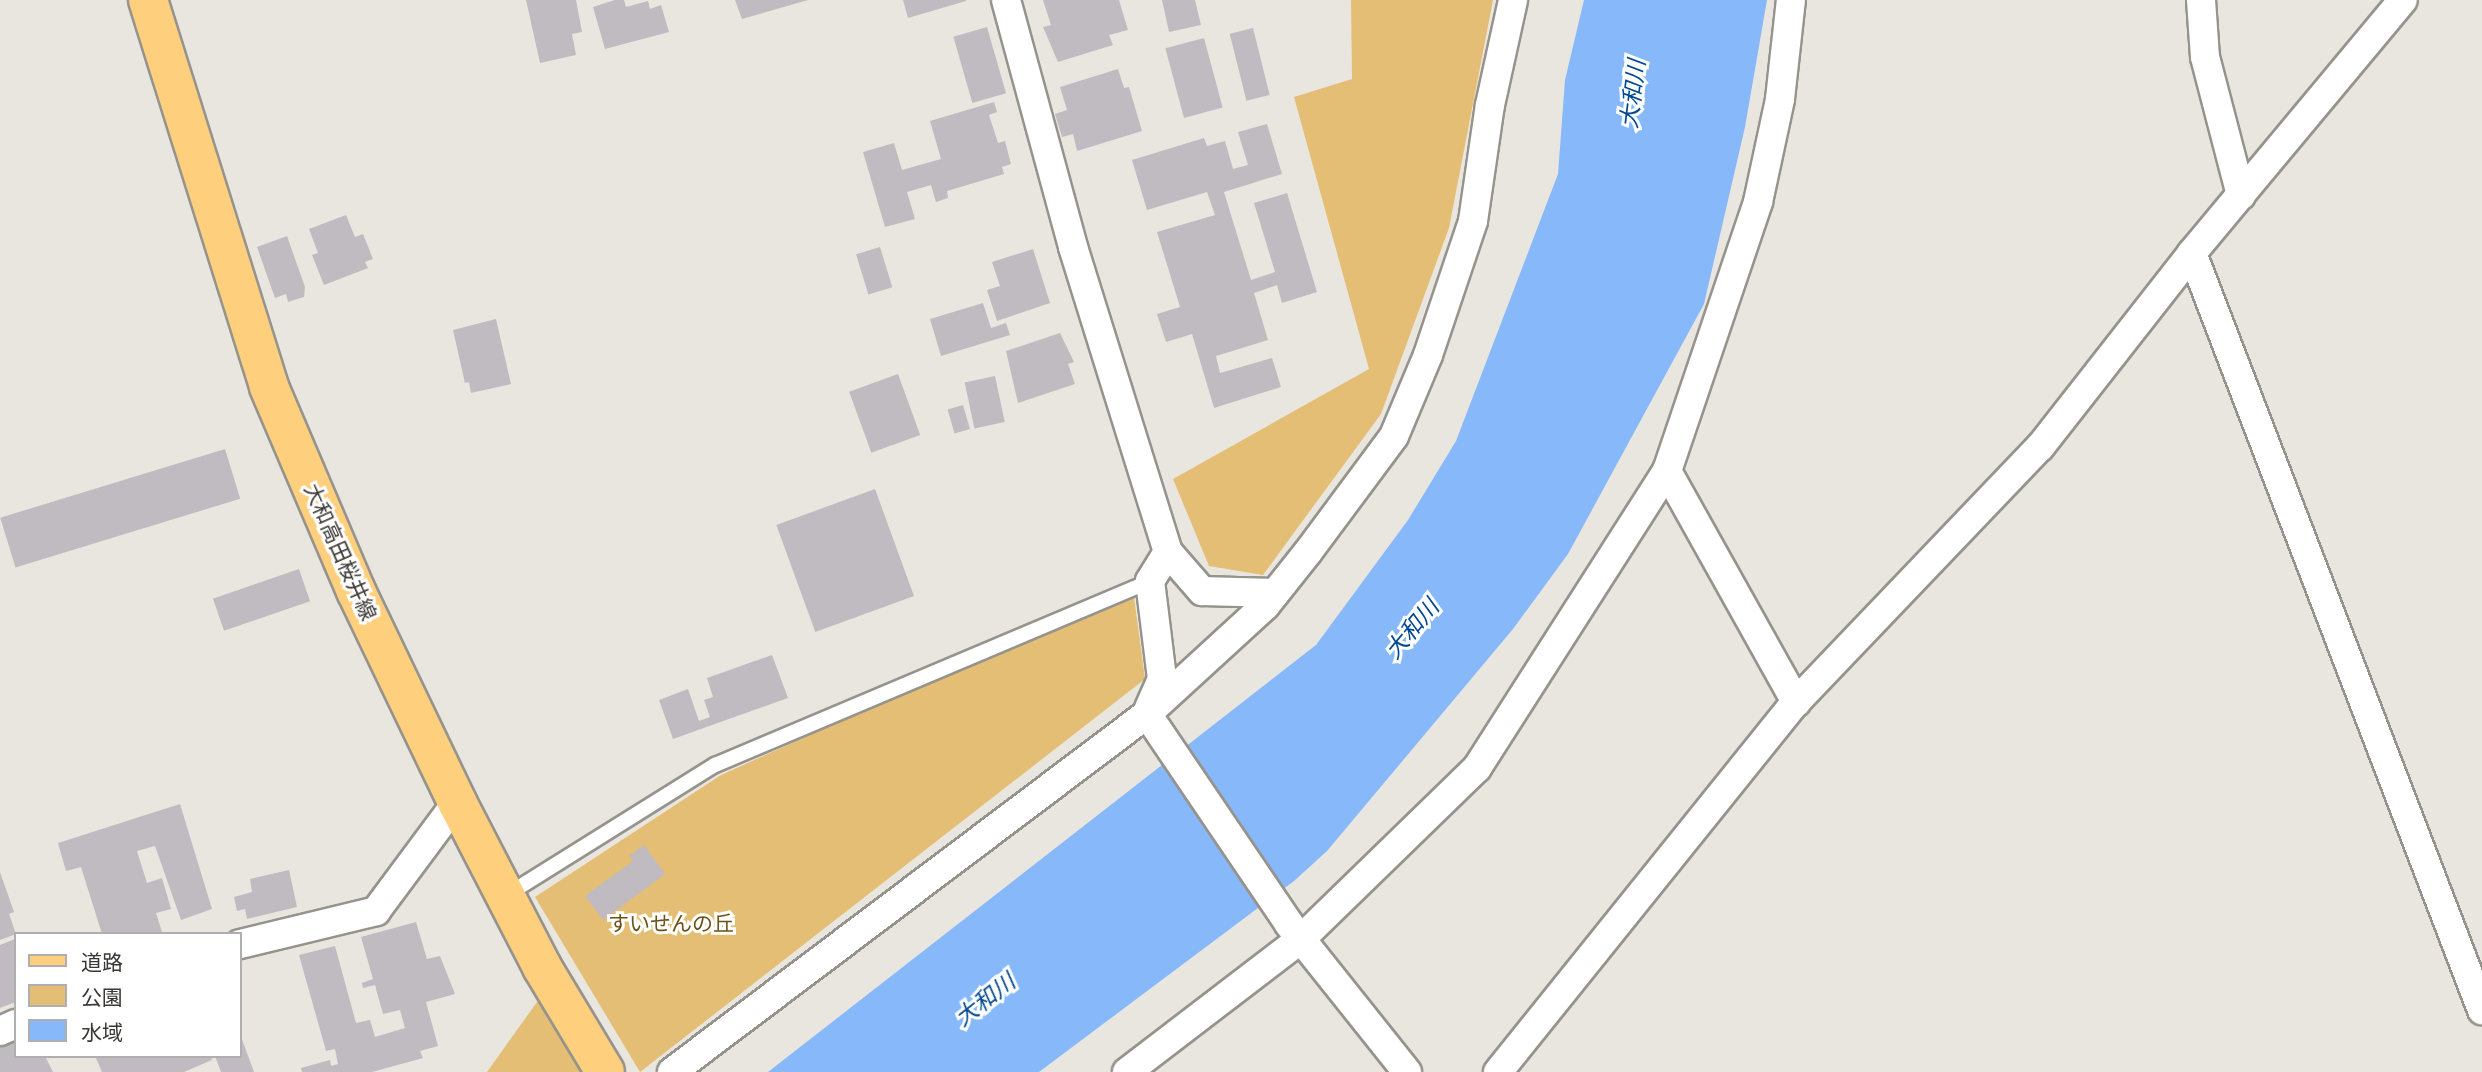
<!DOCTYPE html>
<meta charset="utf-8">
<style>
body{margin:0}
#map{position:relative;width:2482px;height:1072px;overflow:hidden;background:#e9e6e0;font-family:"Public Sans","Noto Sans JP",sans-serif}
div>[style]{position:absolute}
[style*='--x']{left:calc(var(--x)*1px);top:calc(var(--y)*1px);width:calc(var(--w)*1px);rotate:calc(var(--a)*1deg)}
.green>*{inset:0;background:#e4be74}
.water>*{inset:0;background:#87b8f9}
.building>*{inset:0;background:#bfbbc1;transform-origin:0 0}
.roads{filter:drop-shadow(2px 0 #96938d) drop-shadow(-2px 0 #96938d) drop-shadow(0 2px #96938d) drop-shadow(0 -2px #96938d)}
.service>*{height:14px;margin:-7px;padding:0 7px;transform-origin:7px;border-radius:7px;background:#fff}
.minor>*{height:28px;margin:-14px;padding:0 14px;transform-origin:14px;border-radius:14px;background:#fff}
.primary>*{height:38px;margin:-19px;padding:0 19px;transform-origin:19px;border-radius:19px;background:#fed07d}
span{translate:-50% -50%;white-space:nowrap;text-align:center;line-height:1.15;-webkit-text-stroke:6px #fff;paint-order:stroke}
.street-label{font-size:21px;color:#3a3836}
.park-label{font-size:21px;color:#6d5217}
.water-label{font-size:23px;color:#014892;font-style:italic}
.legend{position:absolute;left:14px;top:932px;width:228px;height:126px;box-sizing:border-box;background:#fff;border:2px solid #b0afaf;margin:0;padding:9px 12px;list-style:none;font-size:21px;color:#3a3836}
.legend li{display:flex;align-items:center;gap:14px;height:35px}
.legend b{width:35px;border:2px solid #b0afaf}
</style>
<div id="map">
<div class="green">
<div style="clip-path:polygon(1351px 0,1493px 0,1449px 228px,1381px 414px,1263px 575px,1209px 566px,1173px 479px,1369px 369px,1294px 97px,1352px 79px)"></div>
<div style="clip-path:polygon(1133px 590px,1145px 679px,640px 1072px,535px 897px,721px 775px)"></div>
<div style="clip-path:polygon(542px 995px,585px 1072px,487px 1072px)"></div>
</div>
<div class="water">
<div style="clip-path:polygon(1584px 0,1767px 0,1745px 127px,1704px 304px,1568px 554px,1513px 629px,1327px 851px,1294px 881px,1039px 1072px,768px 1072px,1316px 645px,1408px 520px,1456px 441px,1558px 174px,1565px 80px)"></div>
</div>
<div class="building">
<div style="clip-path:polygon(526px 0,576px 0,582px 32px,572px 34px,576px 55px,540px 63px)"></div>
<div style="clip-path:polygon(615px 0,624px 0,626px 7px,648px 1px,650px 9px,661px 5px,669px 32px,605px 49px,593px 7px)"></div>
<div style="clip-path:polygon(735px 0,808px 0,742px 19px)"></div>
<div style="clip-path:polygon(903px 0,966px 0,966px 1px,908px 18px)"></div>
<div style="clip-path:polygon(1043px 0,1119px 0,1128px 30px,1109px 35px,1113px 45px,1058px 62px,1043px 27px,1051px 25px)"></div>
<div style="clip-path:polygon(1162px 0,1195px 0,1201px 25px,1169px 32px)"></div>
<div style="left:987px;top:27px;width:69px;height:35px;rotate:74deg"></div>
<div style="left:1253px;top:28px;width:69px;height:24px;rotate:76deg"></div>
<div style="left:1204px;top:38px;width:72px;height:40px;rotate:75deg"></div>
<div style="clip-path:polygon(1118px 69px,1124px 88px,1129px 87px,1142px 131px,1077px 151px,1073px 134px,1062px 137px,1055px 114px,1067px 110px,1060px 87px)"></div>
<div style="clip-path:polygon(994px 102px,997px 112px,989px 115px,998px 143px,1005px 141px,1011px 164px,1002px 167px,1004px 174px,947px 191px,948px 198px,936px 202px,931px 185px,907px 192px,915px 219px,885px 227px,863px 152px,894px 143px,902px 170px,941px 159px,930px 121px)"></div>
<div style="clip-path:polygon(1267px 124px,1282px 174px,1224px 192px,1251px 280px,1275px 272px,1254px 203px,1287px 193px,1317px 292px,1282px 303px,1277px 285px,1254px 293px,1268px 340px,1216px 356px,1220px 373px,1272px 358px,1281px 387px,1214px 408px,1192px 334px,1166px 342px,1157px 314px,1180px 307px,1157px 232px,1215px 215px,1207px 192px,1147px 210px,1132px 160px,1204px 138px,1207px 146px,1225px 141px,1233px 169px,1248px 165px,1238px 132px)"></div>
<div style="clip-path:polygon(346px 215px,355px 237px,363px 234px,373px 259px,365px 262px,368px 268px,324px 285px,312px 255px,318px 253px,309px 229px)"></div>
<div style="clip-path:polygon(287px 236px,305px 287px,304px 297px,288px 302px,286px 294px,275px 298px,257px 247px)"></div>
<div style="left:880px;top:247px;width:42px;height:25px;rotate:73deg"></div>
<div style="clip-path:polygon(1033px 249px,1050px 303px,997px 321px,987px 290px,1000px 286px,992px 262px)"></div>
<div style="clip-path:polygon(983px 303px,991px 328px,1006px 323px,1010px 335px,941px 356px,930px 319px)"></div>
<div style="clip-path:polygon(496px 319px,511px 384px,471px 393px,469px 382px,465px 383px,453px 330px)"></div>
<div style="clip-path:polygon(1060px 333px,1074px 362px,1068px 364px,1075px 384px,1018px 403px,1006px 351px)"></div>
<div style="left:898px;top:374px;width:65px;height:52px;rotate:70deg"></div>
<div style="left:995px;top:376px;width:47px;height:31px;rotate:78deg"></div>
<div style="left:963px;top:405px;width:25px;height:16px;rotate:74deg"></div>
<div style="left:225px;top:449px;width:52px;height:235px;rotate:73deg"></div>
<div style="left:875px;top:489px;width:114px;height:105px;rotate:70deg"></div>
<div style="left:299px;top:569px;width:34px;height:91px;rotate:71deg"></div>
<div style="clip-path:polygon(772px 655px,788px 698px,673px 739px,659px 700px,688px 689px,699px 721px,710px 717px,704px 700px,713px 697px,707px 678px)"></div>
<div style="clip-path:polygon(180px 804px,212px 909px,181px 920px,155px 846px,137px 851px,147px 883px,162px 878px,171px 909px,156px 913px,162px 932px,102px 934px,81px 867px,66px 871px,58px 843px)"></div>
<div style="clip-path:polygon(644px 845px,665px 874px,603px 920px,585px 896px,633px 861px,629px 856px)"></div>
<div style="clip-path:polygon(289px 870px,297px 907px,247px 919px,245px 909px,237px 911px,234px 897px,252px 892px,250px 879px)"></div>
<div style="clip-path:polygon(0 872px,14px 912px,9px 914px,16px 934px,0 940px)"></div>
<div style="clip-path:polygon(416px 922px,427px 959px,440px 956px,455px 994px,426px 1002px,438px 1046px,420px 1051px,423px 1058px,372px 1072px,302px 1072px,301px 1068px,330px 1060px,331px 1066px,338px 1064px,335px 1049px,326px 1051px,299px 955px,335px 946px,356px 1023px,370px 1020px,375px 1037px,405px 1028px,400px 1010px,383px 1014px,375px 985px,363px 988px,362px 983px,373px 979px,361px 937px)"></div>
<div style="clip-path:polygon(15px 939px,16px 1002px,0 1008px,0 945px)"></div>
<div style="clip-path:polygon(240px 1034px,254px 1072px,221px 1072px,215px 1056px,240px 1056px)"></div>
<div style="clip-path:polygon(16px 1036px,16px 1056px,45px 1056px,53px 1072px,0 1072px,0 1043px)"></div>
<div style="clip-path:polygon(95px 1056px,211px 1056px,212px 1060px,184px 1072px,102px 1072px)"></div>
</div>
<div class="roads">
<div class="service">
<div style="--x:505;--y:896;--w:248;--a:-32"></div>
<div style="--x:715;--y:765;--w:472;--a:-22.9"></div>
</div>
<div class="minor">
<div style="--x:1006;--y:0;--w:256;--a:74.8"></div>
<div style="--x:1073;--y:247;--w:319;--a:72.7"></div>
<div style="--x:1168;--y:552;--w:34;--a:122"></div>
<div style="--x:1150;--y:581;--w:99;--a:83"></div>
<div style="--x:1162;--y:679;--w:32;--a:114"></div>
<div style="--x:2201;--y:0;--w:57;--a:86"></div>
<div style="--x:2205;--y:57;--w:143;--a:75.4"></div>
<div style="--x:2192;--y:253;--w:811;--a:69.04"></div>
<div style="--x:1667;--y:471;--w:265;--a:60.8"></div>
<div style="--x:1168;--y:552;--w:52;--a:48.9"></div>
<div style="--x:1202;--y:591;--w:73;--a:1.6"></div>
<div style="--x:1147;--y:714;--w:254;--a:55.9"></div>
<div style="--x:1289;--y:924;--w:189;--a:51.4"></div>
<div style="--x:240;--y:944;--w:140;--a:-13.6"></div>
<div style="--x:376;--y:911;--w:136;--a:-53.4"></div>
<div style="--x:0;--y:1031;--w:17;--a:-24"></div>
<div style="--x:672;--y:1072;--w:595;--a:-37"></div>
<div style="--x:1147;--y:714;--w:160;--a:-42.5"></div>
<div style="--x:1265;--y:606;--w:69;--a:-51.5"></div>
<div style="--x:1308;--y:552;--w:144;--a:-53.4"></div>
<div style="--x:1394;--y:436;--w:88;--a:-67.2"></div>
<div style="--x:1428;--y:355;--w:141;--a:-71.4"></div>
<div style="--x:1473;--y:221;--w:117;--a:-81.7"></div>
<div style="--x:1490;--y:105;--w:107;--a:-77.6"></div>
<div style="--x:1127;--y:1072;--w:219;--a:-37.4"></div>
<div style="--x:1301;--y:939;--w:245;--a:-44.2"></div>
<div style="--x:1477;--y:768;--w:353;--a:-57.4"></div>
<div style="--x:1667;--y:471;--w:284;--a:-71.3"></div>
<div style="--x:1758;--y:202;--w:105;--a:-77.9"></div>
<div style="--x:1780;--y:99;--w:100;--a:-83.7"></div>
<div style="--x:1498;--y:1072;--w:475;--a:-51.2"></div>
<div style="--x:1796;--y:702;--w:353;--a:-46.3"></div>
<div style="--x:2040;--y:447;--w:246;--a:-51.9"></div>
<div style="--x:2192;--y:253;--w:329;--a:-50.2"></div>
</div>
<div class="primary">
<div style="--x:148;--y:0;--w:405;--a:72.6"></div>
<div style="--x:269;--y:387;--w:222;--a:66.9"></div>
<div style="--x:356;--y:591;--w:234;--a:64.4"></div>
<div style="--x:457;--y:802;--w:186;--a:62.7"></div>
<div style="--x:542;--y:967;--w:122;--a:59"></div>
</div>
</div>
<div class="street-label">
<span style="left:340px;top:552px;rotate:66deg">大和高田桜井線</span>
</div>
<div class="park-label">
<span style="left:671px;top:924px">すいせんの丘</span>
</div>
<div class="water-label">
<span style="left:1633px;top:94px;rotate:-83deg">大和川</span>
<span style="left:1412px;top:629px;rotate:-50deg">大和川</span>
<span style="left:985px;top:1000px;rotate:-38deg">大和川</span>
</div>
<ul class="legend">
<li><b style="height:9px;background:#fed07d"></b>道路</li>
<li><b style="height:19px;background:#e4be74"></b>公園</li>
<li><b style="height:19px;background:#87b8f9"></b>水域</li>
</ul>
</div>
